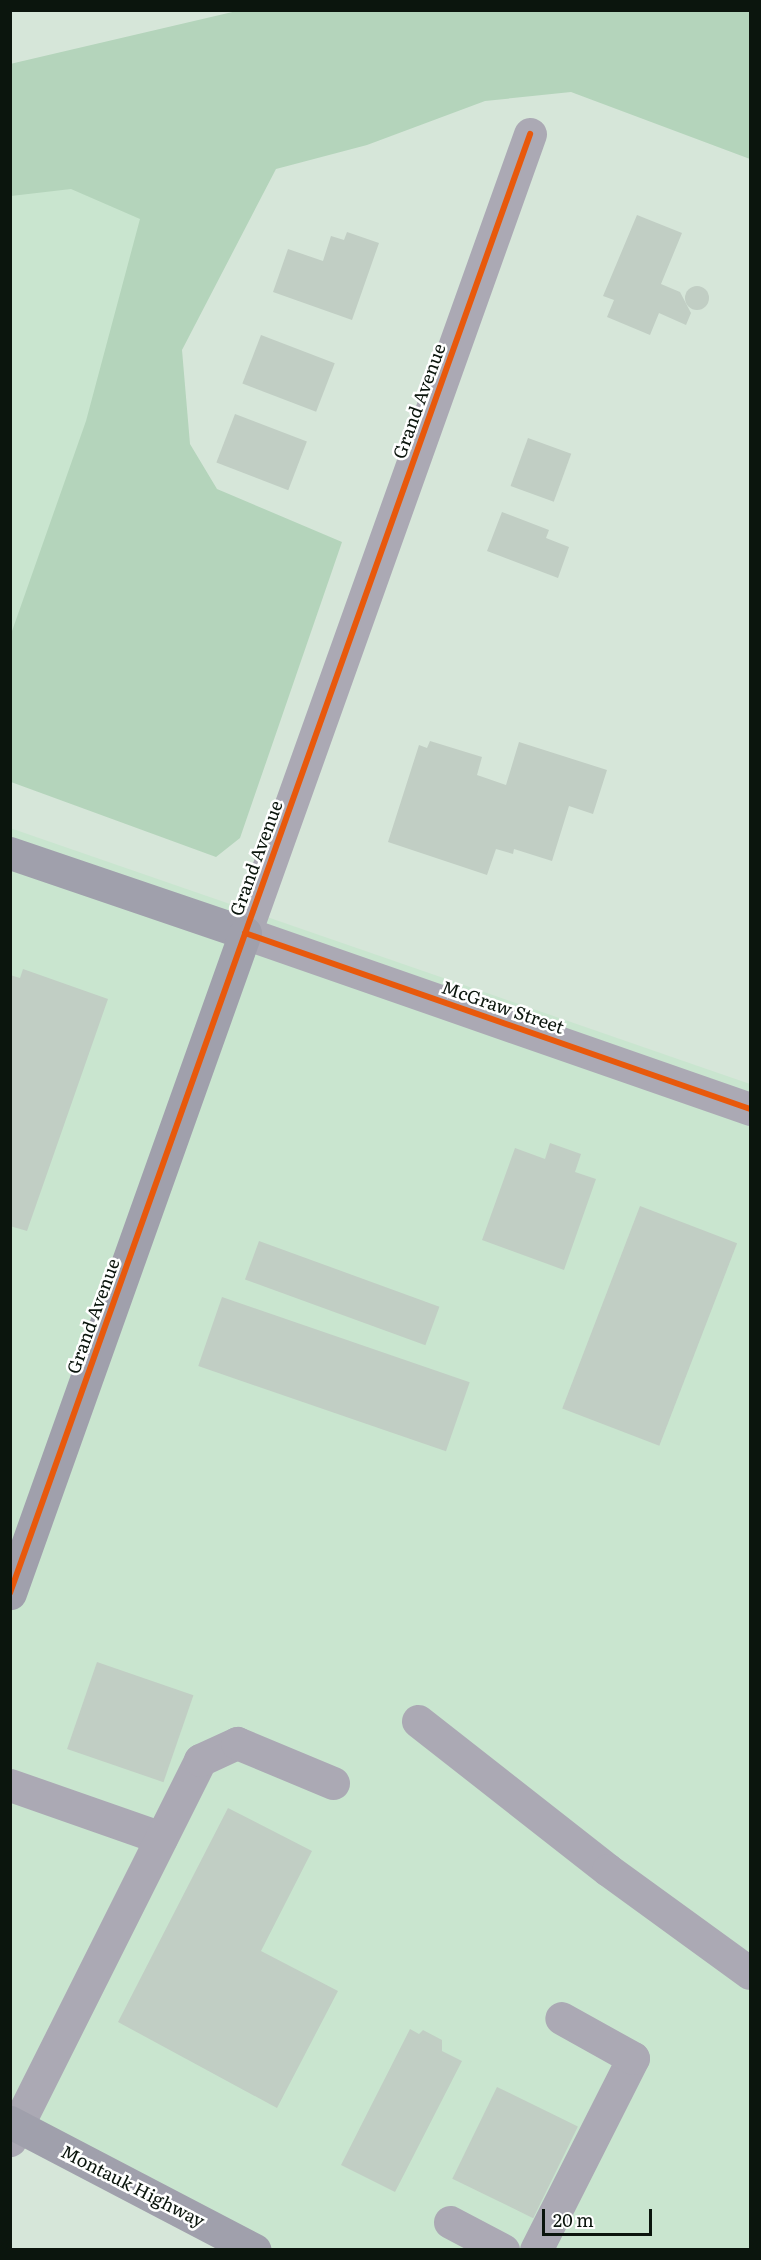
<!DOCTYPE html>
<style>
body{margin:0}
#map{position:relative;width:761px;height:2260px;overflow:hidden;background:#d6e6d9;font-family:Literata,serif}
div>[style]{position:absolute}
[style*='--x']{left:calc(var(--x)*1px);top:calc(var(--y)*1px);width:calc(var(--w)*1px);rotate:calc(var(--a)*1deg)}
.built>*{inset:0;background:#c9e5cf}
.green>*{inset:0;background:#b4d4bb}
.building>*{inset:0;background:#c1cec4;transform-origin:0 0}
.round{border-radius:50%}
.minor>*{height:33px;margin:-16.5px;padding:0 16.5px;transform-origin:16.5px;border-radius:16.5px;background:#aba9b4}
.major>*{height:33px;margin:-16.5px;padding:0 16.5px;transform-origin:16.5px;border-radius:16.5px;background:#a0a0ac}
.cycleway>*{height:6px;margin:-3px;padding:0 3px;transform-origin:3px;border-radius:3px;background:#e8590c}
span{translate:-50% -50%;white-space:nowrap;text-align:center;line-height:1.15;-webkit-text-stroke:5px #fff;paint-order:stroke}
.street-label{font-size:18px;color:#0b150d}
.frame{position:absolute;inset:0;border:12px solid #0b150d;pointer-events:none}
.scale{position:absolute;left:542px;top:2209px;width:110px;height:27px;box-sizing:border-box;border:3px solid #0b150d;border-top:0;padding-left:8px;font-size:18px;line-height:21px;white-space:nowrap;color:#0b150d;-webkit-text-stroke:4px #fff;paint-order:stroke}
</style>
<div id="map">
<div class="built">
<div style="clip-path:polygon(226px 48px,11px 691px,11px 94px)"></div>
<div style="clip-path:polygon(10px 828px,750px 1084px,750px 2249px,255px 2249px,11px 2122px)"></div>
</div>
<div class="green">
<div style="clip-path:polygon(241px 10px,750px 11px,750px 159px,571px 92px,485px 101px,367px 145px,276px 169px,182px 350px,190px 444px,217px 489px,342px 542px,240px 838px,216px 857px,11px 782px,11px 634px,86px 421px,140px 219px,71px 189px,11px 196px,10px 64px)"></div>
</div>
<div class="building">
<div style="clip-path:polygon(637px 215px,682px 233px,661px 284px,680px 292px,691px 313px,686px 325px,659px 313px,650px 335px,607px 317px,614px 300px,603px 296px)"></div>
<div style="clip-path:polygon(347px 232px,379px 243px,352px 320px,273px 292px,288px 249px,323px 261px,331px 236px,344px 240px)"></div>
<div class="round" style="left:685px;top:286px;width:24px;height:24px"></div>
<div style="left:261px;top:335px;width:79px;height:52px;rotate:21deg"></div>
<div style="left:235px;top:414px;width:77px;height:52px;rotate:21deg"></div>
<div style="left:528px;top:438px;width:46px;height:51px;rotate:20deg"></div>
<div style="clip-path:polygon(502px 512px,549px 530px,546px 538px,569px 547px,558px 578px,487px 551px)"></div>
<div style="clip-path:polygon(430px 741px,482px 757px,477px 775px,506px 785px,519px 742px,607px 770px,593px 814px,569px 806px,552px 861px,514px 849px,513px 854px,496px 849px,487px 875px,388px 842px,419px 745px,427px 748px)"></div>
<div style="clip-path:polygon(23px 969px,108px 999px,27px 1231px,10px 1226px,10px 975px,20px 978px)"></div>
<div style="clip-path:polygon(550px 1143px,581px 1154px,575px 1172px,596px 1179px,564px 1270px,482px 1240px,515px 1148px,545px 1159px)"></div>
<div style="left:640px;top:1206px;width:104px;height:217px;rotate:21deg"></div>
<div style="left:259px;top:1241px;width:192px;height:41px;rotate:20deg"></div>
<div style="left:222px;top:1297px;width:262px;height:73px;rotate:19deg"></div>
<div style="left:97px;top:1662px;width:102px;height:92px;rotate:19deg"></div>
<div style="clip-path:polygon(228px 1808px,312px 1851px,261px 1951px,338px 1991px,277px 2108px,118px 2022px)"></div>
<div style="clip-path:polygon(410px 2029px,419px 2034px,423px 2030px,442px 2040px,442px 2051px,462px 2061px,395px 2192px,341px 2165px)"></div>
<div style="left:497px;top:2087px;width:90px;height:102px;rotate:26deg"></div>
</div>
<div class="minor">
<div style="--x:530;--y:134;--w:848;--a:109.63"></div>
<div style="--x:245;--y:933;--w:535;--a:19.21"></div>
<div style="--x:418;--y:1721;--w:241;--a:38.1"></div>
<div style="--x:608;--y:1870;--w:175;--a:36"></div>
<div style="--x:10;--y:1785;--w:160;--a:19.3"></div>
<div style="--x:10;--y:2140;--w:425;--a:-63.4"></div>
<div style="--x:200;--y:1760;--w:41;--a:-24.7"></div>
<div style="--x:237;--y:1743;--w:104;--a:22.6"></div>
<div style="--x:450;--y:2222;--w:60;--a:27.8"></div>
<div style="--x:536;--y:2250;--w:215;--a:-63.2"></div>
<div style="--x:633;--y:2058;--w:82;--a:-150.9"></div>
</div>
<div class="major">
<div style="--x:10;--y:853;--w:248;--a:18.8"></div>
<div style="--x:245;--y:933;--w:701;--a:109.6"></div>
<div style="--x:10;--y:2122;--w:276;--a:27.6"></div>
</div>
<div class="cycleway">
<div style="--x:245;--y:933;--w:535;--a:19.21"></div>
<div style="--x:10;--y:1593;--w:1549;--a:-70.38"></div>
</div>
<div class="street-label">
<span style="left:419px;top:401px;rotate:-70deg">Grand Avenue</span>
<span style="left:256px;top:858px;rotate:-70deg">Grand Avenue</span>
<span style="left:503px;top:1007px;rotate:19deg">McGraw Street</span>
<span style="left:93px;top:1316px;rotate:-70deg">Grand Avenue</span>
<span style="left:133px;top:2186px;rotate:27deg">Montauk Highway</span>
</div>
<div class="frame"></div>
<div class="scale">20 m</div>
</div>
